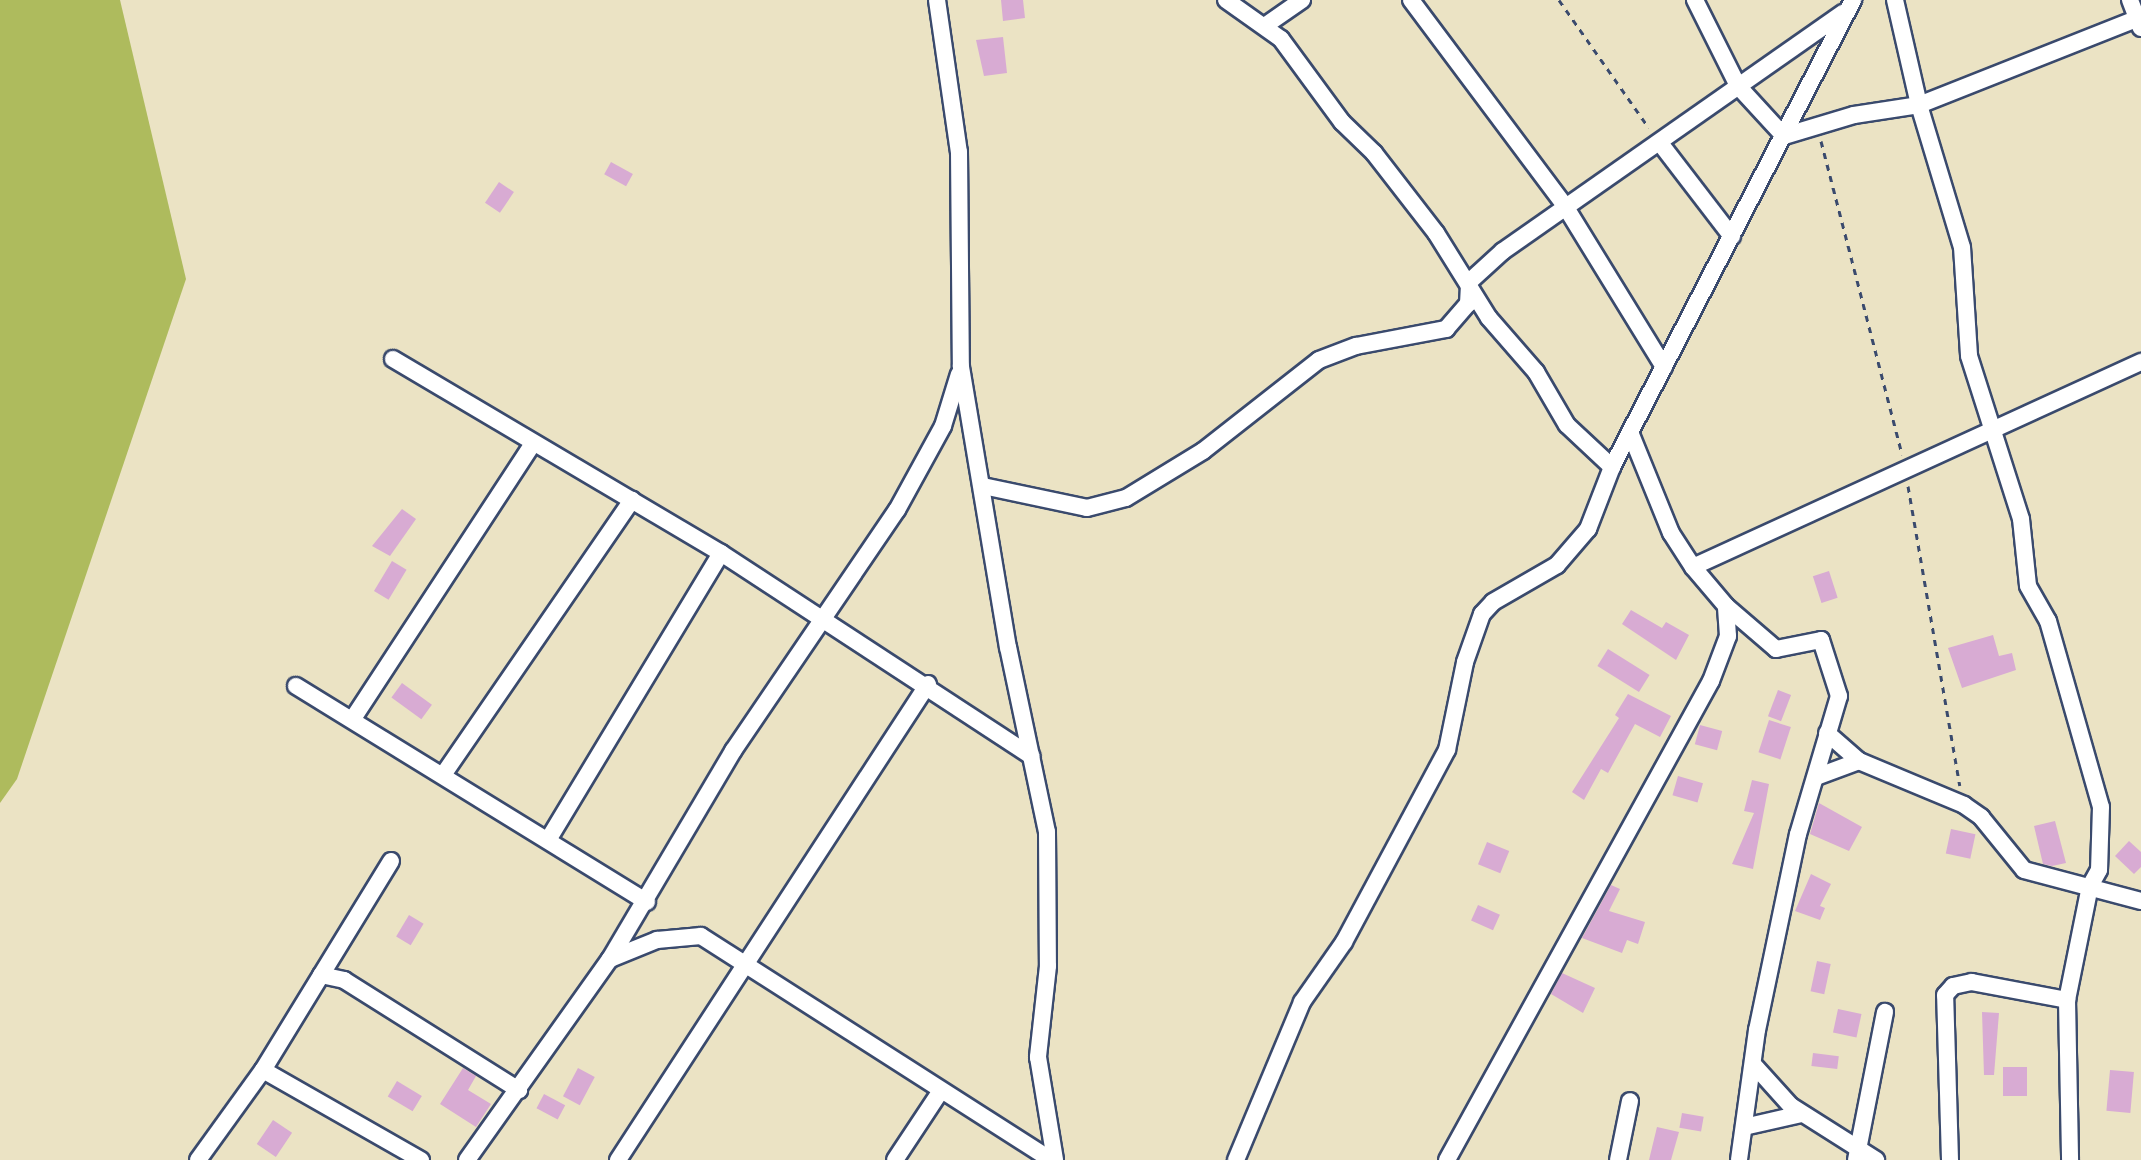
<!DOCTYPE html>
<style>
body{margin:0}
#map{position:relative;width:2141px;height:1160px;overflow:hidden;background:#ebe3c4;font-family:"Gentium Book Plus",serif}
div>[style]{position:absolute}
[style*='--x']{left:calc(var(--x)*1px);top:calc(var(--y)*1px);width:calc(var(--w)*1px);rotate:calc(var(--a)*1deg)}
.green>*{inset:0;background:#aebb5d}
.building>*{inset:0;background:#d8abd3;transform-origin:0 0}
.path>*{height:3px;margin-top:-1.5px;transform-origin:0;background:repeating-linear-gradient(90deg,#3a4a6d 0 6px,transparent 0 12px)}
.roads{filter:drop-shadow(2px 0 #3a4a6d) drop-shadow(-2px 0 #3a4a6d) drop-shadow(0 2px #3a4a6d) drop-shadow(0 -2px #3a4a6d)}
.minor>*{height:16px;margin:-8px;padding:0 8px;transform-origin:8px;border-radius:8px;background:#fff}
span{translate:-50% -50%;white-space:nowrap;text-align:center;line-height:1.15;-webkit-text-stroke:7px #f6f6f2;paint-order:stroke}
</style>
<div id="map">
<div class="green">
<div style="clip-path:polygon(0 0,120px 0,186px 279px,17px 779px,0 803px)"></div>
</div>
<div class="building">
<div style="clip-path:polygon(1001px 0,1023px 0,1025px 18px,1003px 21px)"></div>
<div style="clip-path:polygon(1003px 37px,1007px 73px,984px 76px,976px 40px)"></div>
<div style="left:611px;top:162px;width:25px;height:14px;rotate:29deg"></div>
<div style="left:499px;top:182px;width:18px;height:25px;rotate:34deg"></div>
<div style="clip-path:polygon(402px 509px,416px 519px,390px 556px,372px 546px)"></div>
<div style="left:392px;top:561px;width:17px;height:35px;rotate:31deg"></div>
<div style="left:1829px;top:571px;width:28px;height:17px;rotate:72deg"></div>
<div style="clip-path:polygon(1631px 610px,1662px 628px,1666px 622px,1689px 635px,1676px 660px,1622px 624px)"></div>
<div style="clip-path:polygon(1993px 635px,1999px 656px,2012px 653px,2016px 670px,1962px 688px,1948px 648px)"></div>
<div style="left:1608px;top:649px;width:49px;height:20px;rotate:32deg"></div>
<div style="left:402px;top:683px;width:37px;height:18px;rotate:36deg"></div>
<div style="left:1778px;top:690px;width:14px;height:28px;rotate:21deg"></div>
<div style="clip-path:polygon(1628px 694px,1671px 716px,1660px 737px,1635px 724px,1608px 773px,1601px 769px,1584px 800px,1572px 792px,1619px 718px,1615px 715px)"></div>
<div style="left:1769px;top:720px;width:23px;height:34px;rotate:18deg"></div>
<div style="left:1700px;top:725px;width:23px;height:20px;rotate:15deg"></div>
<div style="left:1678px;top:776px;width:26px;height:20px;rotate:16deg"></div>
<div style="clip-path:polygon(1752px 780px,1769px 784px,1753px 869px,1732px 864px,1754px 813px,1744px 811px)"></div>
<div style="clip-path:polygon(1819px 803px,1862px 827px,1849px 851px,1810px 834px)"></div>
<div style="clip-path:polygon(2055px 821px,2066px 863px,2052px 866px,2043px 864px,2034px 826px)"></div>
<div style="left:1951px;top:829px;width:25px;height:25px;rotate:12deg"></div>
<div style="clip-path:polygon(2129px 841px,2141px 852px,2141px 867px,2134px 874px,2115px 856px)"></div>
<div style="left:1487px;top:842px;width:24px;height:24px;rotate:22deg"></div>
<div style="clip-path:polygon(1811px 874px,1831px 884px,1820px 906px,1825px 908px,1820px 920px,1795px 911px)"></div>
<div style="clip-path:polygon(1611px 885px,1620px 889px,1609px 911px,1645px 922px,1638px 944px,1627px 940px,1622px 953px,1582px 938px)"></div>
<div style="left:1478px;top:905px;width:24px;height:17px;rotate:24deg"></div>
<div style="left:409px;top:915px;width:17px;height:25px;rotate:31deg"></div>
<div style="left:1817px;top:961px;width:14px;height:31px;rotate:12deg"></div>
<div style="clip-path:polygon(1562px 973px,1595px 988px,1583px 1013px,1551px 994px)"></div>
<div style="left:1838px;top:1009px;width:24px;height:24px;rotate:12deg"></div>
<div style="clip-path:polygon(1982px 1012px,1999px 1013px,1994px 1075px,1984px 1075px)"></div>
<div style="left:1813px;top:1053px;width:26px;height:13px;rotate:7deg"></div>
<div style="left:2003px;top:1067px;width:24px;height:29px"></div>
<div style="clip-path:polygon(463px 1068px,476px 1076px,468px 1090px,491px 1104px,476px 1127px,440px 1104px)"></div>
<div style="left:578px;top:1068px;width:19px;height:32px;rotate:28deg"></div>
<div style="left:2110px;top:1070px;width:24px;height:41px;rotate:5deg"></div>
<div style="left:397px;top:1081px;width:29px;height:18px;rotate:31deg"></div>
<div style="left:544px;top:1094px;width:24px;height:16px;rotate:28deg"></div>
<div style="left:1682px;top:1113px;width:22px;height:15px;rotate:10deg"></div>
<div style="left:273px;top:1120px;width:23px;height:29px;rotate:34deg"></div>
<div style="clip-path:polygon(1657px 1127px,1679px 1132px,1671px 1160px,1649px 1160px)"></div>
</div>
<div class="path">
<div style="--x:1559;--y:0;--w:156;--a:54.9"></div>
<div style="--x:1821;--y:141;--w:324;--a:75.5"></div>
<div style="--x:1908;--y:486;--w:304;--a:80.2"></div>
</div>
<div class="roads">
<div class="minor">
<div style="--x:937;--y:0;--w:154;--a:81.8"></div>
<div style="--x:959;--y:152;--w:215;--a:89.5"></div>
<div style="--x:961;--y:367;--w:284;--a:80.5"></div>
<div style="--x:1008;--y:647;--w:189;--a:78.1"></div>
<div style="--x:1047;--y:832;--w:134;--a:89.6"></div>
<div style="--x:1048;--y:966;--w:92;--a:96.3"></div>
<div style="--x:1038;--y:1057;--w:104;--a:80.6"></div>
<div style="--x:1226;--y:0;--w:67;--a:35.3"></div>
<div style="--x:1281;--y:39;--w:103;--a:53.7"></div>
<div style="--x:1342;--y:122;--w:45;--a:44.1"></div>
<div style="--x:1374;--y:153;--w:101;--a:52.2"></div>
<div style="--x:1436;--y:233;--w:100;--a:58.1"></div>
<div style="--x:1489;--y:318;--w:72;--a:49"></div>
<div style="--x:1536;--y:372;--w:61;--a:59.7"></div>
<div style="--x:1567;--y:425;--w:62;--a:43"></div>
<div style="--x:1411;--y:0;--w:257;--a:53.2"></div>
<div style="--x:1565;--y:206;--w:189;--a:58.4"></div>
<div style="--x:1695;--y:0;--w:96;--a:63.4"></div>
<div style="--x:1738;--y:86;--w:68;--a:47.4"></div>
<div style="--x:1784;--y:136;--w:73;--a:-16.7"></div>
<div style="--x:1854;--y:115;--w:66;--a:-8.7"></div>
<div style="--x:1919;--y:105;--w:239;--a:-21.6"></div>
<div style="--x:1895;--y:0;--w:108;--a:77.1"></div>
<div style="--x:1919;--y:105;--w:148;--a:73.2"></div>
<div style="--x:1962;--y:247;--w:109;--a:86.3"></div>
<div style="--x:1969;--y:356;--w:171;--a:72.3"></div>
<div style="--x:2021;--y:519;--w:67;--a:84"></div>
<div style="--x:2028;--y:586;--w:40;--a:60.3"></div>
<div style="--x:2048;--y:621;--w:193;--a:74.1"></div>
<div style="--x:2101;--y:807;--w:63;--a:91.8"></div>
<div style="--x:2099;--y:870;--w:18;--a:119"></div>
<div style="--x:2090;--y:886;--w:116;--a:101.4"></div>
<div style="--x:2067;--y:1000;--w:160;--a:88.9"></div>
<div style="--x:2130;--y:0;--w:30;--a:69"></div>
<div style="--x:1266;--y:25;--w:44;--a:-34.8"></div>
<div style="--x:1660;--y:143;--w:118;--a:52.5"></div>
<div style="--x:393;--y:359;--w:381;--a:30.6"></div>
<div style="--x:721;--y:553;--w:371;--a:33.2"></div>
<div style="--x:1630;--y:432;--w:109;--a:67.9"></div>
<div style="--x:1671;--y:533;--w:40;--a:57.1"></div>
<div style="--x:1693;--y:567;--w:51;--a:49.8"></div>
<div style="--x:1726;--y:606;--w:66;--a:40.7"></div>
<div style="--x:1776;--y:649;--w:46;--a:-11.3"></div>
<div style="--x:1821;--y:640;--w:59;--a:72.2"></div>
<div style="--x:1839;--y:696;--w:144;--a:106.5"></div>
<div style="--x:1798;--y:834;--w:200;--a:101.8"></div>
<div style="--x:1757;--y:1030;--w:131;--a:97.9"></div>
<div style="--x:983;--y:486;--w:106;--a:11.9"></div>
<div style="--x:1087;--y:508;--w:40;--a:-14.4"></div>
<div style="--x:1126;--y:498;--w:90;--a:-31.4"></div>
<div style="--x:1203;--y:451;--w:147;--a:-38.1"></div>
<div style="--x:1319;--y:360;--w:40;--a:-21"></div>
<div style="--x:1356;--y:346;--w:92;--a:-10.7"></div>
<div style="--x:1446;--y:329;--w:33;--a:-49"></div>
<div style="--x:1468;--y:304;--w:22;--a:-87"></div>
<div style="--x:1469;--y:282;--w:46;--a:-42.4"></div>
<div style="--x:1503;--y:251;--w:415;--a:-35"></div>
<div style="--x:1693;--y:567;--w:493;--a:-24.6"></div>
<div style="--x:296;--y:686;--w:412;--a:31.6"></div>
<div style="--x:354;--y:717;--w:327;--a:-56.8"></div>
<div style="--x:1827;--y:733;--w:43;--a:41.2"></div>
<div style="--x:1859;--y:761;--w:114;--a:22.7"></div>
<div style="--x:1964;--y:805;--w:21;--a:35"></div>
<div style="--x:1981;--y:817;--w:68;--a:50.9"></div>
<div style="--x:2024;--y:870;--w:121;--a:14.8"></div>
<div style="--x:443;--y:775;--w:334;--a:-55.5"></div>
<div style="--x:1816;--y:777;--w:46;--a:-20.4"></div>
<div style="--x:548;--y:840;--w:335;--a:-58.9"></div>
<div style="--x:610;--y:959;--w:51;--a:-22"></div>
<div style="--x:657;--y:940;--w:44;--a:-5.2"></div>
<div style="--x:701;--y:936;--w:416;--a:32.6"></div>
<div style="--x:321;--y:975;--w:24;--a:12"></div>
<div style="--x:344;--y:980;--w:207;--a:32.2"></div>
<div style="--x:1753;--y:1064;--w:57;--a:47.9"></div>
<div style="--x:1791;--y:1106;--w:101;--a:32.4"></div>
<div style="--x:263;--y:1070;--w:182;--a:29.7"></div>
<div style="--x:1744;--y:1127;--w:58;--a:-12.8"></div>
<div style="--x:198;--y:1160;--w:111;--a:-54.2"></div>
<div style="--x:263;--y:1070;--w:245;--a:-58.5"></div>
<div style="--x:467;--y:1160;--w:247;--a:-54.6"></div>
<div style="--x:610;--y:959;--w:242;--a:-59.4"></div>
<div style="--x:733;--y:751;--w:292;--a:-55.8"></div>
<div style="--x:897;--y:510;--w:96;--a:-61.3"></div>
<div style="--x:943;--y:426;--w:54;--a:-72.9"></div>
<div style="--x:618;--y:1160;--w:568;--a:-56.93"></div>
<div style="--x:895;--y:1160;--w:82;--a:-56.5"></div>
<div style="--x:1236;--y:1160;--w:171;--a:-67.3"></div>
<div style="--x:1302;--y:1002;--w:73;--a:-55"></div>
<div style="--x:1344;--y:942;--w:218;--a:-61.8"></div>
<div style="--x:1447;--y:750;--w:90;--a:-78.4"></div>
<div style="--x:1465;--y:662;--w:51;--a:-70.5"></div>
<div style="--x:1482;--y:614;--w:16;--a:-47"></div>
<div style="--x:1493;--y:602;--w:74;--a:-30"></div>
<div style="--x:1557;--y:565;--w:48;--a:-49.3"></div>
<div style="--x:1588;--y:529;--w:66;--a:-68.8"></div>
<div style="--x:1612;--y:467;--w:526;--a:-62.7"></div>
<div style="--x:1447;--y:1160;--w:547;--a:-61.14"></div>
<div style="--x:1711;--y:681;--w:48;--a:-69.3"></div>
<div style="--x:1728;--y:636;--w:30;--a:-94"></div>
<div style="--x:1618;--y:1160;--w:60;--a:-78.5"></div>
<div style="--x:1856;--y:1160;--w:151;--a:-78.9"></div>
<div style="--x:1950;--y:1160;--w:165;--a:-91.7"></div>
<div style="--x:1945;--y:995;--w:12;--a:-48"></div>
<div style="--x:1953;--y:986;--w:19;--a:-12"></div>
<div style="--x:1972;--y:982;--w:97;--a:10.7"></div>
</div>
</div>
</div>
